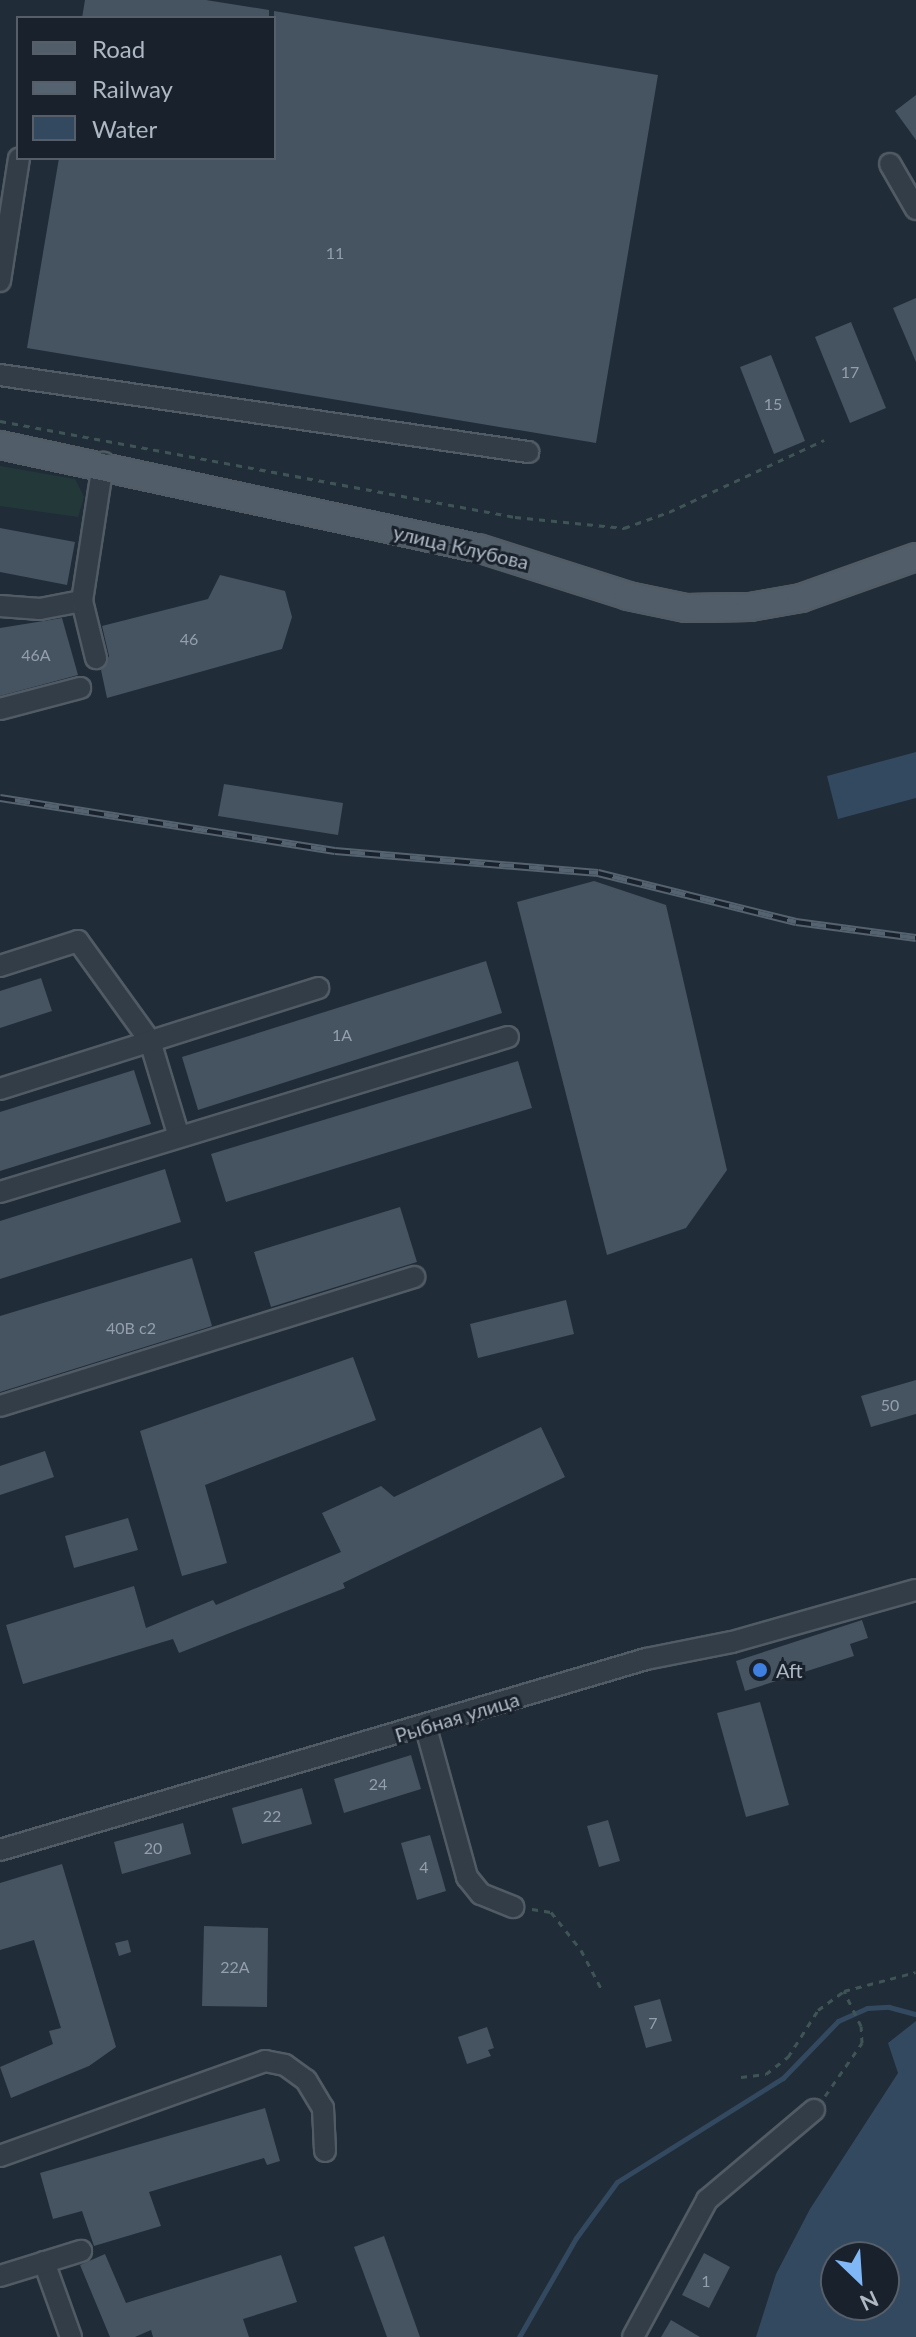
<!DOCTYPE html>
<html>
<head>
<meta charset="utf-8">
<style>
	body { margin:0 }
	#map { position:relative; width:916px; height:2337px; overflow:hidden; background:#202c37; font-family:Lato,sans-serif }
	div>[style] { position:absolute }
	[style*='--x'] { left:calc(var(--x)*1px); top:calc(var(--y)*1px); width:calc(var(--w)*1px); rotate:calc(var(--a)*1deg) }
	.green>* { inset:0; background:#233939 }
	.water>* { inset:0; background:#33495f }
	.stream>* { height:5px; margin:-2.5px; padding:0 2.5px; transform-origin:2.5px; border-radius:2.5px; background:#33495f }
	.building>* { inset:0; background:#465361 }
	.path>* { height:3px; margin-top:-1.5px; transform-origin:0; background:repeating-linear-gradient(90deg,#3f5555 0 6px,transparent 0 12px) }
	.roads { filter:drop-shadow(2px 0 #515b65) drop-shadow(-2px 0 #515b65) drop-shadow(0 2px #515b65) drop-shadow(0 -2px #515b65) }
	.minor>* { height:20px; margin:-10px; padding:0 10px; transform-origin:10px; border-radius:10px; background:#333d47 }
	.major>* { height:26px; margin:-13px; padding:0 13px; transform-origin:13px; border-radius:13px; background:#515d68 }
	.rail>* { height:8px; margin-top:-4px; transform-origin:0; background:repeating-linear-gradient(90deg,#19222c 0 15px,#55626f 0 30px); box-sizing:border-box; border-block:2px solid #55626f }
	.dots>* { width:22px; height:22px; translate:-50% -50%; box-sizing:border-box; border:4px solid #19222c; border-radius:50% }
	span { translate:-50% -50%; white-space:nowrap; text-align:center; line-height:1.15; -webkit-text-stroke:6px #19222c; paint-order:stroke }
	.number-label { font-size:16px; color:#949fab }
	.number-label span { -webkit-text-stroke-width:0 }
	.street-label { font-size:20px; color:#aeb8c4 }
	.poi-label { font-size:20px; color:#aeb8c4 }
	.left { translate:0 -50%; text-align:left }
	.legend { position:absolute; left:16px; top:16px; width:260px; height:144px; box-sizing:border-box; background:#19222c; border:2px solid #555e69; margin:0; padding:10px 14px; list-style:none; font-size:24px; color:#aeb8c4 }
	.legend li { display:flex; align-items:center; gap:16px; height:40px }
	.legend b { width:40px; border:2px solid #555e69 }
	.north { position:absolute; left:820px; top:2241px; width:80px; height:80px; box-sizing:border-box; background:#19222c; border:2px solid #555e69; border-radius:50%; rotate:155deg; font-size:22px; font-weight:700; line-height:32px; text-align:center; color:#aeb8c4 }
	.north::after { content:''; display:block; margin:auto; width:28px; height:36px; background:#80b8f7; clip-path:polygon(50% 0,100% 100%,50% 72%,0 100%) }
</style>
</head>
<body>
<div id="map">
	<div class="green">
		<i style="clip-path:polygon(0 466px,75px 479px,84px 497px,78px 517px,0 506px)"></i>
	</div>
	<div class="water">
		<i style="clip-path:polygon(916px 752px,916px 798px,838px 819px,827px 776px)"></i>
		<i style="clip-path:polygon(evenodd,916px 2021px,916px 2337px,756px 2337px,776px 2274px,810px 2209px,898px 2073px,888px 2043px,916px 2021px,836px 2257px,884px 2257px,884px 2305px,836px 2305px,836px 2257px)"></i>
	</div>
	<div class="stream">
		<i style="--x:519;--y:2337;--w:114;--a:-60.1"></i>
		<i style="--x:576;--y:2238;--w:69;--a:-53.8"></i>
		<i style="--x:617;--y:2182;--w:196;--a:-32.1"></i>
		<i style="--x:783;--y:2078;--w:79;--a:-46"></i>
		<i style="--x:838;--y:2021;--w:32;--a:-24"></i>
		<i style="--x:867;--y:2008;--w:22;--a:-3"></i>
		<i style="--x:889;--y:2007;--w:28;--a:15"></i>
	</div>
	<div class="building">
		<i style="clip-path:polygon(85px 0,206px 0,269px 10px,269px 18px,82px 18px)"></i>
		<i style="clip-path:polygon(274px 11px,658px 75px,596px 443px,27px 348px,59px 158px,274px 158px)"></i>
		<i style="clip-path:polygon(916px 95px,916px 140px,895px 111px)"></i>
		<i style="clip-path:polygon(916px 298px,916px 362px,893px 308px)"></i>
		<i style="clip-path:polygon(851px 322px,886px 408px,850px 423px,815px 337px)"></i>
		<i style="clip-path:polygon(771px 355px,805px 441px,774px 454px,740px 367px)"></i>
		<i style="clip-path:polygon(0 528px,75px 542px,67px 585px,0 572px)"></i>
		<i style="clip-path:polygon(220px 575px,285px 591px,292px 617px,282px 649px,107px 698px,101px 670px,109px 656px,102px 626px,208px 599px)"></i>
		<i style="clip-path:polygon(62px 618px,78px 675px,0 696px,0 628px)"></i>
		<i style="clip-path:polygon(224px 784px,343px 803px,338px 835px,218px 816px)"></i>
		<i style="clip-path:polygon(594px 881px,666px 905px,727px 1170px,686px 1228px,607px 1255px,517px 902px)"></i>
		<i style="clip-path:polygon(486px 961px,502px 1013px,198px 1110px,182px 1057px)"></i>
		<i style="clip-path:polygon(41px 978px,52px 1011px,0 1028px,0 991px)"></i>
		<i style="clip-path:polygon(518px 1061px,532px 1108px,226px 1202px,211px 1154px)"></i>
		<i style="clip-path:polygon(134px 1070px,151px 1124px,0 1171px,0 1112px)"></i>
		<i style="clip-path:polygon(165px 1169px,181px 1222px,0 1279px,0 1221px)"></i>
		<i style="clip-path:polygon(400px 1207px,417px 1262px,271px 1307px,254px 1252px)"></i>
		<i style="clip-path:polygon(192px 1258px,212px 1326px,0 1392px,0 1316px)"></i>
		<i style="clip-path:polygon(566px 1300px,574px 1334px,478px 1358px,470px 1324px)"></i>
		<i style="clip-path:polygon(353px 1357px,376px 1420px,205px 1485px,227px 1563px,182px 1576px,140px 1431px)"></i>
		<i style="clip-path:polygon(916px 1380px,916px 1414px,871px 1427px,861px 1396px)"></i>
		<i style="clip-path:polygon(541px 1427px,565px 1477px,343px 1583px,345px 1588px,179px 1653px,173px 1639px,23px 1684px,6px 1625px,134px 1586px,146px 1628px,213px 1600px,216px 1605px,341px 1552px,322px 1513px,381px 1486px,394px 1497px)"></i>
		<i style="clip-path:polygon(45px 1451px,54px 1477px,0 1495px,0 1466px)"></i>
		<i style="clip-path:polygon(128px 1518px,138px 1550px,74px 1568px,65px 1536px)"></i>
		<i style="clip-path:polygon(862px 1620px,868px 1638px,850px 1644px,854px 1656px,745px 1691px,736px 1661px)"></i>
		<i style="clip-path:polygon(760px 1702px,789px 1805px,746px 1817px,717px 1713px)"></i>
		<i style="clip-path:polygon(411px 1755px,421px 1789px,344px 1813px,334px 1779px)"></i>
		<i style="clip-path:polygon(302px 1788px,312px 1824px,242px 1844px,232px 1808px)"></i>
		<i style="clip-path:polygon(608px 1820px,620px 1861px,599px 1867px,587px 1826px)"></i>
		<i style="clip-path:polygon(183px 1823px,191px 1854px,122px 1874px,114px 1842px)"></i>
		<i style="clip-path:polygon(430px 1835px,446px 1891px,417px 1900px,401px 1843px)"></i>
		<i style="clip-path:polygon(62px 1864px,116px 2047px,89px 2066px,11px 2098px,0 2067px,53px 2044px,49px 2031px,61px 2028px,34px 1940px,0 1950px,0 1883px)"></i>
		<i style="clip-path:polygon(204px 1926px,268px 1928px,267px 2007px,202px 2006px)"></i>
		<i style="clip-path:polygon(128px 1940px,131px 1952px,119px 1956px,115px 1943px)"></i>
		<i style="clip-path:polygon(660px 1999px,672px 2041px,646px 2048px,634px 2006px)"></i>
		<i style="clip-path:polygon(487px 2027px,494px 2048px,488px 2050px,491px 2056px,467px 2064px,458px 2037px)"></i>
		<i style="clip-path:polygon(265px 2108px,280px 2161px,267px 2165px,264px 2158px,149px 2192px,161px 2226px,94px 2246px,82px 2211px,53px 2219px,40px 2173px)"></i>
		<i style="clip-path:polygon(384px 2236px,420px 2337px,387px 2337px,354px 2247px)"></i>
		<i style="clip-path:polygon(704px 2253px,730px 2267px,709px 2308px,682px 2295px)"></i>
		<i style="clip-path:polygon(105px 2254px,126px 2303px,281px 2255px,297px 2302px,243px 2319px,249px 2337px,153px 2337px,151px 2330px,135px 2337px,110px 2337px,80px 2265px)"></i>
		<i style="clip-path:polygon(671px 2320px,700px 2337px,661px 2337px)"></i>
	</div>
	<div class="path">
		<i style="--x:0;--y:421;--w:524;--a:10.56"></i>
		<i style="--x:515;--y:517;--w:110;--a:5.8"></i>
		<i style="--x:624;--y:528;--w:48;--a:-19.6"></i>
		<i style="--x:669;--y:512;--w:171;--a:-24.9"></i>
		<i style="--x:532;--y:1909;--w:19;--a:9"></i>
		<i style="--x:551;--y:1912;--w:48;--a:51.7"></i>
		<i style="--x:581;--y:1950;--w:45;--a:62.3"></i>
		<i style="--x:741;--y:2077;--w:25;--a:-7"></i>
		<i style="--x:766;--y:2074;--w:28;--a:-38"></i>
		<i style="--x:788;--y:2057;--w:56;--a:-57.4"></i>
		<i style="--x:818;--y:2010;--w:32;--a:-36"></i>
		<i style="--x:844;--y:1991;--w:74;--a:-14.8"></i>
		<i style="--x:825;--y:2096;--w:65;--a:-55.1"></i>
		<i style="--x:862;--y:2043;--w:17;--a:-93"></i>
		<i style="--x:861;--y:2026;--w:39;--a:-116"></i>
	</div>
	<div class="roads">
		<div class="minor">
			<i style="--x:890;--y:164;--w:52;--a:60"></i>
			<i style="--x:0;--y:281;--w:124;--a:-81.2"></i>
			<i style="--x:0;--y:375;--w:534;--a:8.3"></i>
			<i style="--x:82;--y:601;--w:59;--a:76.2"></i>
			<i style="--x:0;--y:606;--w:40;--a:4.3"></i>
			<i style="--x:40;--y:609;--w:43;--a:-10.8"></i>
			<i style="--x:82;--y:601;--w:140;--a:-81.3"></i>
			<i style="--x:0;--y:709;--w:83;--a:-14.7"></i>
			<i style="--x:0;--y:966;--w:82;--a:-17.8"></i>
			<i style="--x:78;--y:941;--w:123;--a:54.2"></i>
			<i style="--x:150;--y:1041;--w:100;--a:73.2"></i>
			<i style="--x:0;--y:1089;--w:334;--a:-17.6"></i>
			<i style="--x:0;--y:1192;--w:531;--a:-16.97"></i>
			<i style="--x:0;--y:1406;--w:434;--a:-17.3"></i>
			<i style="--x:426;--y:1728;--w:155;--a:74.6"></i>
			<i style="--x:467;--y:1877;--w:22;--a:51"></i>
			<i style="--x:481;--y:1894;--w:35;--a:22"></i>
			<i style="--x:0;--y:1850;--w:674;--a:-16.47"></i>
			<i style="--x:646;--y:1659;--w:88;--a:-11.2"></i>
			<i style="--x:732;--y:1642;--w:191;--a:-15.8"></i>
			<i style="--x:0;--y:2156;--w:282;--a:-19.7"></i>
			<i style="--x:265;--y:2061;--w:20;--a:11"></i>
			<i style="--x:285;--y:2065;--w:26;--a:36"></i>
			<i style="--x:306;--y:2080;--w:33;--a:59"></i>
			<i style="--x:323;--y:2108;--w:43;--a:87.3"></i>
			<i style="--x:44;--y:2262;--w:80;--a:70.2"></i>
			<i style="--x:0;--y:2276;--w:85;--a:-17.2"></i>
			<i style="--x:633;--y:2337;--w:156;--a:-61.6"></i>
			<i style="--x:707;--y:2200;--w:140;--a:-40.1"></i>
		</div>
		<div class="major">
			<i style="--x:0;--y:445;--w:489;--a:12.2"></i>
			<i style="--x:478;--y:548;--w:157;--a:17.7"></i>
			<i style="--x:628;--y:596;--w:59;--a:11.7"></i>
			<i style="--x:686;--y:608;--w:64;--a:-0.9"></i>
			<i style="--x:750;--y:607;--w:52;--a:-10"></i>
			<i style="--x:801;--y:598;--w:122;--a:-19.6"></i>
		</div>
	</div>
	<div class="rail">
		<i style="--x:0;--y:798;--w:339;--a:9"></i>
		<i style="--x:335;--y:851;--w:264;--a:4.8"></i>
		<i style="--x:598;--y:873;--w:204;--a:13.9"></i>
		<i style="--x:796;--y:922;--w:121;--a:7.6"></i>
	</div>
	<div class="dots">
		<i style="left:760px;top:1670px;background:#3f7fe0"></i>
	</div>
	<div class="number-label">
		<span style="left:335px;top:253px">11</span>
		<span style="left:850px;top:372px">17</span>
		<span style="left:773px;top:404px">15</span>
		<span style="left:189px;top:639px">46</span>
		<span style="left:36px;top:655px">46А</span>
		<span style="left:342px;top:1035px">1А</span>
		<span style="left:131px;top:1328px">40В с2</span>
		<span style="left:890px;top:1405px">50</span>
		<span style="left:378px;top:1784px">24</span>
		<span style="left:272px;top:1816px">22</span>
		<span style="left:153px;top:1848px">20</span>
		<span style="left:424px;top:1867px">4</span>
		<span style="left:235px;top:1967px">22А</span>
		<span style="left:653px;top:2023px">7</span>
		<span style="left:706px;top:2281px">1</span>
	</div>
	<div class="street-label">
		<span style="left:461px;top:547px;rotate:13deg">улица Клубова</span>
		<span style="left:457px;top:1717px;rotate:-17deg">Рыбная улица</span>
	</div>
	<div class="poi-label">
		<span class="left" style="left:776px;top:1670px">Aft</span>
	</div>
	<ul class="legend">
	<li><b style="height:10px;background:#515d68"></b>Road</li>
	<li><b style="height:10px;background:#55626f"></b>Railway</li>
	<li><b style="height:22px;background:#33495f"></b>Water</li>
	</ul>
	<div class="north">N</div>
</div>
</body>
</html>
